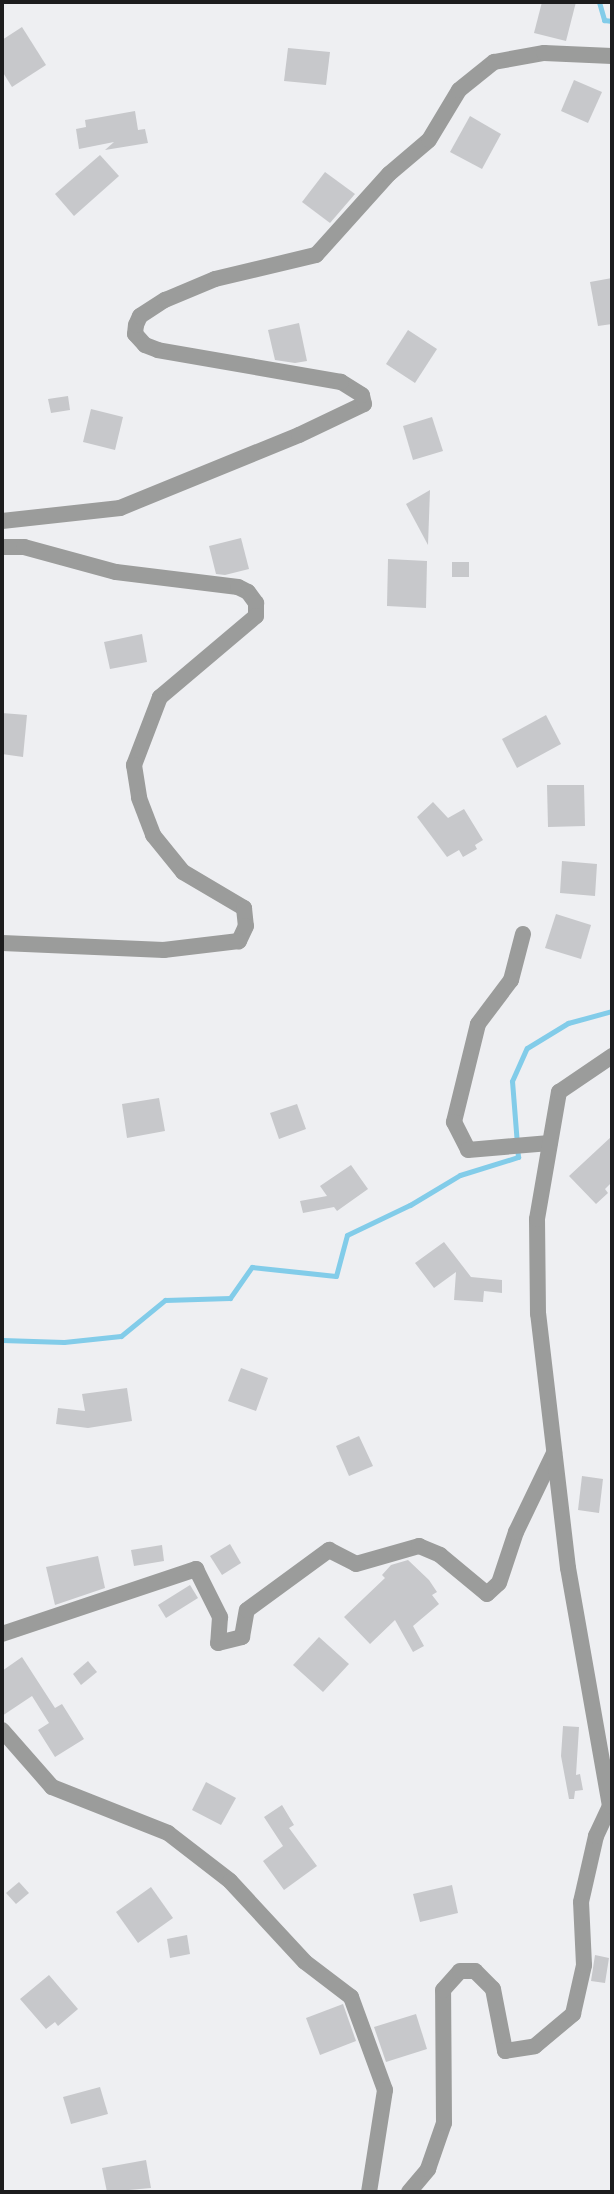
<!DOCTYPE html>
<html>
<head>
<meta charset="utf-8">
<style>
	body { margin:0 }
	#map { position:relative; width:614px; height:2194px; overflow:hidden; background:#eeeff2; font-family:Montserrat,sans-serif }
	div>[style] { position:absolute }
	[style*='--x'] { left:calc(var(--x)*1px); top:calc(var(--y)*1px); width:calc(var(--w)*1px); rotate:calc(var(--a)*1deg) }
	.stream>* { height:5px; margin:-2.5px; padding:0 2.5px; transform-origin:2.5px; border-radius:2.5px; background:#82cce9 }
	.building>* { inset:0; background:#c7c8cb }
	.street>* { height:16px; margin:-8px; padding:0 8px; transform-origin:8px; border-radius:8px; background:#9b9c9b }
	span { translate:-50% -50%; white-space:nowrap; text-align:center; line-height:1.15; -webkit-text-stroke:5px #fff; paint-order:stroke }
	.frame { position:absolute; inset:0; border:4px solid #1c1c1d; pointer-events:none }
</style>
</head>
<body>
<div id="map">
	<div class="stream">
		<i style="--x:599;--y:2;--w:19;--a:74"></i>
		<i style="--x:604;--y:20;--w:8;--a:7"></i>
		<i style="--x:2;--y:1340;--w:62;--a:1.8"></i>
		<i style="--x:64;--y:1342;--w:57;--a:-6"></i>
		<i style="--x:121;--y:1336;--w:57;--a:-39.3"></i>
		<i style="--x:165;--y:1300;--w:65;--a:-1.8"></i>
		<i style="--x:230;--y:1298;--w:38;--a:-55"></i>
		<i style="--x:252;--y:1267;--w:84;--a:6.1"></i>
		<i style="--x:336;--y:1276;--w:42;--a:-75"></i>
		<i style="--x:347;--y:1235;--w:70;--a:-25.5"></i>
		<i style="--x:410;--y:1205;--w:58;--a:-31"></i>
		<i style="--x:460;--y:1175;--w:61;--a:-17.2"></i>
		<i style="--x:518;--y:1157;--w:76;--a:-94.5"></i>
		<i style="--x:512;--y:1081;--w:36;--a:-66"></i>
		<i style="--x:527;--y:1048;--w:48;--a:-31.4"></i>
		<i style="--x:568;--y:1023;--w:46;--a:-15.3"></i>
	</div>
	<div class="building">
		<i style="clip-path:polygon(542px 2px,576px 2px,566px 41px,534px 33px)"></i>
		<i style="clip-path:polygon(22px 27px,46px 65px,12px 87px,2px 71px,2px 40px)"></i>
		<i style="clip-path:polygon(288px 48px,330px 52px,326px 85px,284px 81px)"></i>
		<i style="clip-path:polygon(574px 80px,602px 92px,588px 123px,561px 111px)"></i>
		<i style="clip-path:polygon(135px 111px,138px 130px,145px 129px,148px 143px,105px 150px,114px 142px,79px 149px,76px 129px,86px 127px,85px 120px)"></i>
		<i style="clip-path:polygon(470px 116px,501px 134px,482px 169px,450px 152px)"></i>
		<i style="clip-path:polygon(100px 155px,119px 176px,74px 216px,55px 194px)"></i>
		<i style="clip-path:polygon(325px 172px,355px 194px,330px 223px,302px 202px)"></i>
		<i style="clip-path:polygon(612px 278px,612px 324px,598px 326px,590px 282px)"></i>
		<i style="clip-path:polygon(299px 323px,307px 361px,295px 363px,275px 360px,268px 330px)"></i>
		<i style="clip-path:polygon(408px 330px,437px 349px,415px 383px,386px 364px)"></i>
		<i style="clip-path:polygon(68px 396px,70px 410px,51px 413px,48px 399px)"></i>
		<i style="clip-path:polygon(91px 409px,123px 417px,115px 450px,83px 442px)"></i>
		<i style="clip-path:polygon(432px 417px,443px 451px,413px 460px,403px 426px)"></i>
		<i style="clip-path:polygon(430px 490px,428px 545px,406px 504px)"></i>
		<i style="clip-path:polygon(241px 538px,249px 569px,225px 575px,216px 574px,209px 546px)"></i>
		<i style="clip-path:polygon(388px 559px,427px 561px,426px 608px,387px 606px)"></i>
		<i style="clip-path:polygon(452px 562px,469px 562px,469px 577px,452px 577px)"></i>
		<i style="clip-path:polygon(142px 634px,147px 662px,110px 669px,104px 642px)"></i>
		<i style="clip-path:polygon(2px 713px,27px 715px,23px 757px,2px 754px)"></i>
		<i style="clip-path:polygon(546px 715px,561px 744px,517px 768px,502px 739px)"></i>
		<i style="clip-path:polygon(547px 785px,584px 785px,585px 826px,548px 827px)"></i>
		<i style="clip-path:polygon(433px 802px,448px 818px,464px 809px,483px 840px,475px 845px,477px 849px,463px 857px,459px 850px,447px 857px,417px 817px)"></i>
		<i style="clip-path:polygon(562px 861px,597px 864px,595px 896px,560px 893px)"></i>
		<i style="clip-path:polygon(556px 914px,591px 925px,581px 959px,545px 948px)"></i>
		<i style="clip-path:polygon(159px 1098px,165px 1131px,127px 1138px,122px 1104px)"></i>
		<i style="clip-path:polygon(297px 1104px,306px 1129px,279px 1139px,270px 1113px)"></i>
		<i style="clip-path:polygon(612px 1136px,612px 1182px,605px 1189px,608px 1193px,596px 1204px,569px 1176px)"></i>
		<i style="clip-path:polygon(351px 1165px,368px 1189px,337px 1211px,334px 1207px,303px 1213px,300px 1201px,327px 1196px,320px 1186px)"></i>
		<i style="clip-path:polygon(444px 1242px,471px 1277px,502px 1280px,502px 1293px,484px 1291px,483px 1302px,454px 1300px,456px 1272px,434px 1288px,415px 1263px)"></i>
		<i style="clip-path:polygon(241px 1368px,268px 1378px,256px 1411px,228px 1401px)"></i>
		<i style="clip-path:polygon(127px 1388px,132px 1421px,88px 1428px,56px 1424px,58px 1408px,85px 1411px,82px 1394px)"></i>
		<i style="clip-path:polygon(359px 1436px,373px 1466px,349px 1476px,336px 1446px)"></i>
		<i style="clip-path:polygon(582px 1476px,603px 1479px,599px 1513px,578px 1510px)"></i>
		<i style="clip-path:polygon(230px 1544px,241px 1563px,222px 1575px,210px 1556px)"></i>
		<i style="clip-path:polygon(162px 1545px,164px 1561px,134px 1566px,131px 1550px)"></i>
		<i style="clip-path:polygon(98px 1556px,105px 1588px,55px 1605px,46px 1567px)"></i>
		<i style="clip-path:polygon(408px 1560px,429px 1580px,437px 1592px,432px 1595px,439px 1604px,413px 1626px,424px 1646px,413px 1652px,395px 1620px,370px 1644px,344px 1617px,385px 1578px,382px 1575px,391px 1565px)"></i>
		<i style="clip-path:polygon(190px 1585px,198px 1598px,166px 1618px,158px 1605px)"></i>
		<i style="clip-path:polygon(319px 1637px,349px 1664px,323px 1692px,293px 1665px)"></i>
		<i style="clip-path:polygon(22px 1657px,55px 1708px,62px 1704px,84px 1739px,55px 1757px,38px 1730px,49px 1723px,32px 1696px,2px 1716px,2px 1671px)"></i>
		<i style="clip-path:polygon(88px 1661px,97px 1672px,81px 1685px,73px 1674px)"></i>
		<i style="clip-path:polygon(563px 1726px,579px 1727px,576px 1775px,580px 1774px,583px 1790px,575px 1791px,574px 1799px,569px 1799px,561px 1756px)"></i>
		<i style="clip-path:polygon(206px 1782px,236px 1798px,221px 1825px,192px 1810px)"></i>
		<i style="clip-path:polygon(282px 1805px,294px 1825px,289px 1828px,317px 1866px,284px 1890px,263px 1861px,283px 1846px,264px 1817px)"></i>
		<i style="clip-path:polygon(19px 1882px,29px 1893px,16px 1904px,6px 1893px)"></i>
		<i style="clip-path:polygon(452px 1885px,458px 1913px,420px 1922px,413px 1894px)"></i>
		<i style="clip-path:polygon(151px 1887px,173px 1918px,138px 1943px,116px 1912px)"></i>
		<i style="clip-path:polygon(187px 1935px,190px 1954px,170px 1958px,167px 1939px)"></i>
		<i style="clip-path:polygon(595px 1955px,609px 1958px,605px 1983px,591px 1981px)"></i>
		<i style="clip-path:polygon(49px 1975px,78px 2009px,58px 2026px,55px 2022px,46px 2029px,20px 1999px)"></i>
		<i style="clip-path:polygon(343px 2004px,356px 2041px,320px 2055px,306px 2018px)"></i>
		<i style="clip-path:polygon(416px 2014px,427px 2049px,386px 2062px,374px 2027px)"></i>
		<i style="clip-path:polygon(100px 2087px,108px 2114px,71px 2124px,63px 2097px)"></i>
		<i style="clip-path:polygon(146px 2160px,151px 2188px,107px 2192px,102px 2168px)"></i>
	</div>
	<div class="street">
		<i style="--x:2;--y:521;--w:119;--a:-6.3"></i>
		<i style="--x:120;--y:508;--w:193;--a:-22.2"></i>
		<i style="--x:299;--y:435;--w:72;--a:-25.5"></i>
		<i style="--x:364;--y:404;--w:9;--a:-103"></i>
		<i style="--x:362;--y:395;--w:25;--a:-148"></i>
		<i style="--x:341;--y:382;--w:186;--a:-170.1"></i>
		<i style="--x:158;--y:350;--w:14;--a:-159"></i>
		<i style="--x:145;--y:345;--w:15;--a:-132"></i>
		<i style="--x:135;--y:334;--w:9;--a:-84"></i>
		<i style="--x:136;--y:325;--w:10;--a:-66"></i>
		<i style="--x:140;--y:316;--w:30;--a:-33"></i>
		<i style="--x:165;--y:300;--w:54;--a:-22.8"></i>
		<i style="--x:215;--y:279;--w:104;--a:-13.4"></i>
		<i style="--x:316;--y:255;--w:109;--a:-48"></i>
		<i style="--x:389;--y:174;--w:52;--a:-40.4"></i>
		<i style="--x:429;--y:140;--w:58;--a:-59"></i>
		<i style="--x:459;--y:90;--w:45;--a:-38.7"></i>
		<i style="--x:494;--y:62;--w:51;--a:-10.2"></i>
		<i style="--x:544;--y:53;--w:68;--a:2.5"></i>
		<i style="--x:2;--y:547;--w:22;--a:0"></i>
		<i style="--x:24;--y:547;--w:95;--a:15.2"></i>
		<i style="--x:116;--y:572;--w:123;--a:7"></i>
		<i style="--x:238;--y:587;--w:11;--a:27"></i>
		<i style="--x:248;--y:592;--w:14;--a:54"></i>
		<i style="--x:256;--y:603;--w:13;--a:90"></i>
		<i style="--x:256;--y:616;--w:126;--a:139.8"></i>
		<i style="--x:160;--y:697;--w:73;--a:110.9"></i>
		<i style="--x:134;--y:765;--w:33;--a:81"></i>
		<i style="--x:139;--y:798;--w:40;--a:69"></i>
		<i style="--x:153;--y:835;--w:48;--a:51"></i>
		<i style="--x:183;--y:872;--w:71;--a:30.5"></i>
		<i style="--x:244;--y:908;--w:18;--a:84"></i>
		<i style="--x:246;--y:926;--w:17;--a:115"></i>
		<i style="--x:239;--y:941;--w:76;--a:173.2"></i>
		<i style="--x:164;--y:950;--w:162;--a:-177.5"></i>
		<i style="--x:523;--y:934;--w:48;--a:104.6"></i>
		<i style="--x:511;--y:980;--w:55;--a:126.9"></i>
		<i style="--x:478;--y:1024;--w:101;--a:103.8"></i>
		<i style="--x:454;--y:1122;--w:31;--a:63"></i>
		<i style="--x:468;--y:1150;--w:82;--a:-4.9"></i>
		<i style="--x:2;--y:1634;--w:205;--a:-18.5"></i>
		<i style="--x:196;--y:1569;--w:54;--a:63.4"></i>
		<i style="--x:220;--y:1617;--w:26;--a:94"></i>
		<i style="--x:218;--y:1643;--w:25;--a:-14"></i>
		<i style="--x:242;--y:1637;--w:27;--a:-80"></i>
		<i style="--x:247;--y:1610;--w:102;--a:-36.2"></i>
		<i style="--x:329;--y:1550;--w:30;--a:27"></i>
		<i style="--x:356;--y:1564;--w:66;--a:-15.9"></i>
		<i style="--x:419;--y:1546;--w:23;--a:23"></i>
		<i style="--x:440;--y:1555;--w:61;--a:39.7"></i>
		<i style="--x:487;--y:1594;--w:16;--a:-43"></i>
		<i style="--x:499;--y:1583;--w:54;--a:-71.6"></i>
		<i style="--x:516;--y:1532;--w:88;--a:-64.3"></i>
		<i style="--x:2;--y:1730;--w:76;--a:48.7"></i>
		<i style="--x:52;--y:1787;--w:125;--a:21.6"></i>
		<i style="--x:168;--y:1833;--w:78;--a:37.7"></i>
		<i style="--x:230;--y:1881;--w:110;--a:47.2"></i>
		<i style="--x:305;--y:1962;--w:58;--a:37.3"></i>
		<i style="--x:351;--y:1997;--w:99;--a:69.9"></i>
		<i style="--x:385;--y:2090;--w:103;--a:98.9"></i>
		<i style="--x:409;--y:2192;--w:30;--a:-50"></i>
		<i style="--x:428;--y:2169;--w:49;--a:-70.8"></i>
		<i style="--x:444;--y:2123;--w:133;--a:-90.4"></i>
		<i style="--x:443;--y:1990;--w:25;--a:-48"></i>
		<i style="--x:460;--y:1971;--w:15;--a:0"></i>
		<i style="--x:475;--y:1971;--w:25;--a:45"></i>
		<i style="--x:493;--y:1989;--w:63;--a:79"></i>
		<i style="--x:505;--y:2051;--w:30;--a:-9"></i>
		<i style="--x:535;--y:2046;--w:50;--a:-40.1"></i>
		<i style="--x:573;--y:2014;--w:50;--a:-77.3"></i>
		<i style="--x:584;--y:1965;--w:63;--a:-92.7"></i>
		<i style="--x:581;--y:1902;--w:68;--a:-77.2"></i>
		<i style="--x:596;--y:1836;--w:33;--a:-65"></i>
		<i style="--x:610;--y:1806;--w:242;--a:-100"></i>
		<i style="--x:568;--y:1568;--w:256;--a:-96.7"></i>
		<i style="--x:538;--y:1314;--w:95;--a:-90.6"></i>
		<i style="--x:537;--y:1219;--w:129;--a:-80.2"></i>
		<i style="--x:559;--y:1092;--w:64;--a:-34.2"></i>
	</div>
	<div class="frame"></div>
</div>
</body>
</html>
